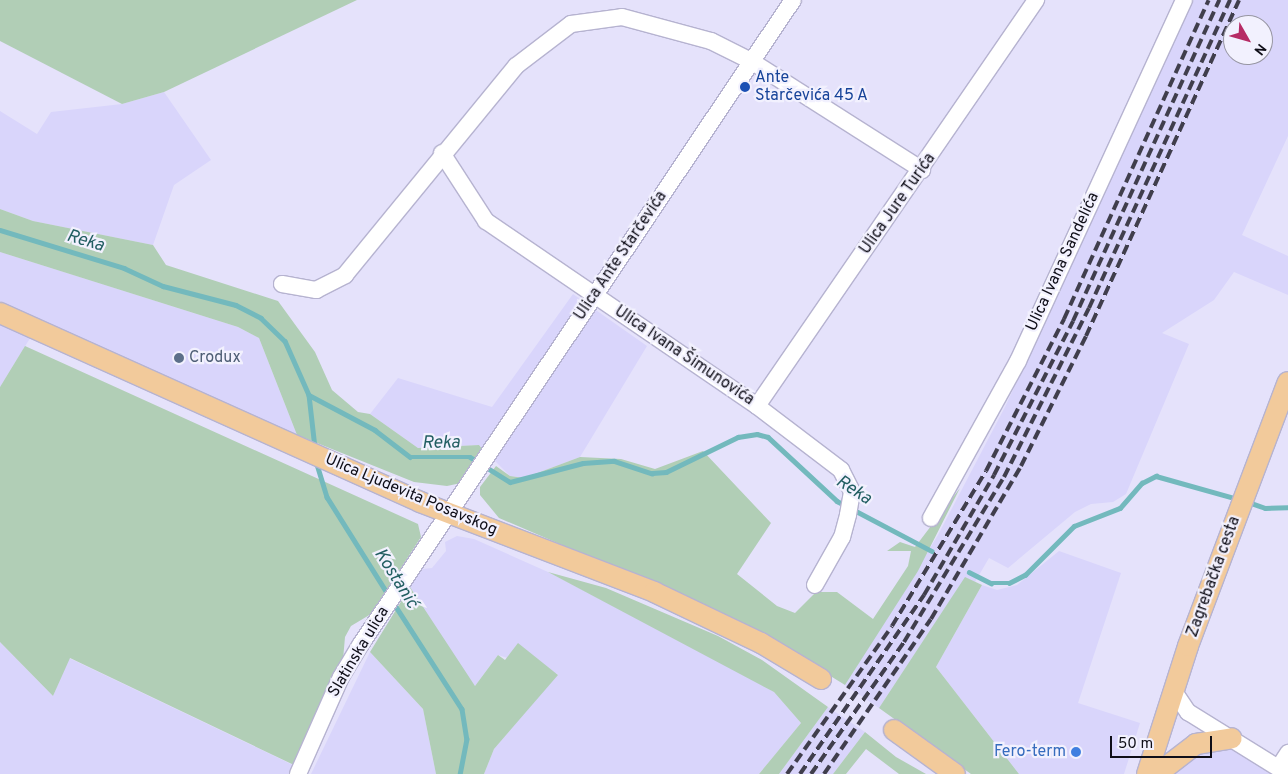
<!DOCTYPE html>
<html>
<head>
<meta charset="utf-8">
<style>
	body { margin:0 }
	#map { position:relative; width:1288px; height:774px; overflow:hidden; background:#e5e2fb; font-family:Overpass,sans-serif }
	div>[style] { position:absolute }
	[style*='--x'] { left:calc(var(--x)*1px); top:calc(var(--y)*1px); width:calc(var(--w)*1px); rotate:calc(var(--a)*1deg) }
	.built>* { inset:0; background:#d9d5fb }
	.green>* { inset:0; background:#b1ceb6 }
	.stream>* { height:4.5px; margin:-2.25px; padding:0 2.25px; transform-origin:2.25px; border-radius:2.25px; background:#73b9bd }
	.roads { filter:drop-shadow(1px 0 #b6b3d0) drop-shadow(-1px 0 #b6b3d0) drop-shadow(0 1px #b6b3d0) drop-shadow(0 -1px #b6b3d0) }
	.minor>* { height:16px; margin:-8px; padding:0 8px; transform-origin:8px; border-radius:8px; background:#fff }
	.major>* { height:20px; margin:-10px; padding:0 10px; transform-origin:10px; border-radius:10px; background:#f2ca9b }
	.rail>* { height:4px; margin-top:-2px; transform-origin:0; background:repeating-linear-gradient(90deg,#403e4c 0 10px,transparent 0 15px) }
	.dots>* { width:14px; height:14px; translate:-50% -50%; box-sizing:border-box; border:2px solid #f2f1fe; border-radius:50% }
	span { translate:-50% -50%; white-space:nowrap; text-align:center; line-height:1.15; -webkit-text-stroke:4.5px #f2f1fe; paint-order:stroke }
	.transit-label { font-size:16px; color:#164399 }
	.left { translate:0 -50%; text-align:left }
	.street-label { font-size:16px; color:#0f0e18 }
	.service-label { font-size:16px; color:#4e5e75 }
	.shop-label { font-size:16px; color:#366cbe }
	.right { translate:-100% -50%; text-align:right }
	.water-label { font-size:18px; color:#225e62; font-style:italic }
	.north { position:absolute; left:1223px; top:15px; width:50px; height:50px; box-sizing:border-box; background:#f2f1fe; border:1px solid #9796a2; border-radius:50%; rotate:128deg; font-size:14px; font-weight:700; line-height:20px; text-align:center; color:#0f0e18 }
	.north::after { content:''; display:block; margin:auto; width:18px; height:22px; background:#b62b65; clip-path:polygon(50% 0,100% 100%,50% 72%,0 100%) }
	.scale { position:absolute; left:1110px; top:736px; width:102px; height:22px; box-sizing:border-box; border:2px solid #0f0e18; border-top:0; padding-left:6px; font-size:15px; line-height:18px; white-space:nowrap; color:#0f0e18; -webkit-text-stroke:4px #f2f1fe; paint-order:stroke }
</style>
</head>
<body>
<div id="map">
	<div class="built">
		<i style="clip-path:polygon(evenodd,1194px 0,1288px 0,1288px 136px,1242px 235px,1288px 256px,1288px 295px,1234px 272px,1214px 300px,1162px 333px,1189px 344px,1126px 494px,1113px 502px,1091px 504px,1075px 512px,1008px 568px,989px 558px,975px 582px,965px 578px,879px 708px,845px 685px,938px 535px,1005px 407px,1194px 0,1233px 25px,1263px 25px,1263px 55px,1233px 55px,1233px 25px)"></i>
		<i style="clip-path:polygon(164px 92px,211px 160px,174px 185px,153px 245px,33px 221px,0 209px,0 111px,37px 134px,51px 112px,122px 104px)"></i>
		<i style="clip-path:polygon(0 252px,238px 327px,259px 338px,297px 435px,0 301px)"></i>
		<i style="clip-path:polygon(573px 294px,647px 346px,580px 457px,524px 478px,510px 476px,479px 445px,418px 448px,370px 414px,398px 378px,492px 407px)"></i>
		<i style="clip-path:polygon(0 320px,32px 335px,0 387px)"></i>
		<i style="clip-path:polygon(457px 536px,474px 539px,548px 572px,731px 667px,774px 692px,801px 723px,759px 774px,484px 774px,494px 749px,558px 674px,498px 655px,475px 686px,465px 677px,410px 587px,422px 569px,432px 568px,446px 551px,445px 542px)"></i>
		<i style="clip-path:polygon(1059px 551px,1121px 573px,1078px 703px,1140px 723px,1124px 774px,1019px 774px,936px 667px,982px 585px,997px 590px,1017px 585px)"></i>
		<i style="clip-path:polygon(0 642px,53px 696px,69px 658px,293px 765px,291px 774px,0 774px)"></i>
		<i style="clip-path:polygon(370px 652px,423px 709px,436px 774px,311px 774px)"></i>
		<i style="clip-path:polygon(828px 707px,865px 732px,833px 774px,779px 774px)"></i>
		<i style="clip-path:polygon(1224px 744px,1261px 763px,1278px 774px,1172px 774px,1184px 757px)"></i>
	</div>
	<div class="green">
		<i style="clip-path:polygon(0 0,357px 0,164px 92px,122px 104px,0 41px)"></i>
		<i style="clip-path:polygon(0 209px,33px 221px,153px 245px,166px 265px,278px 301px,315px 352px,332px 390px,358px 412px,370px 414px,418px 448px,479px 445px,483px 450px,461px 483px,447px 486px,414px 482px,297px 435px,259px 338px,238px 327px,0 252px)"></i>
		<i style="clip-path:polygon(25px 346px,418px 524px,421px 537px,371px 614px,351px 626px,345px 637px,343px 660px,294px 765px,70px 658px,53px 696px,0 642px,0 387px)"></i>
		<i style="clip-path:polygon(703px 451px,771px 523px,737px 574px,777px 606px,795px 613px,816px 592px,837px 592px,873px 619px,908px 566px,911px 551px,887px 551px,900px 542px,915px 547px,960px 488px,918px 571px,845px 685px,748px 625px,499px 518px,480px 495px,480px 487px,496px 466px,510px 476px,524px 478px,580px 457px,621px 459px,655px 469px)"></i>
		<i style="clip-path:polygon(548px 572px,606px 588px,718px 636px,762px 660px,828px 707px,779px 774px,759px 774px,801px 723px,774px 692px)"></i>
		<i style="clip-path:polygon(965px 577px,982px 585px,936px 667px,1019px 774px,971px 774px,879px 708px)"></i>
		<i style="clip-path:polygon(410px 587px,475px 686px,498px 655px,505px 660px,518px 643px,558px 675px,494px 749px,484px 774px,436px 774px,423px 709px,370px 652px)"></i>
		<i style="clip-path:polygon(865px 732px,896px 757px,926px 774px,899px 774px,866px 749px,846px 774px,833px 774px)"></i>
	</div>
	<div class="stream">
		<i style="--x:0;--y:230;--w:130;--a:17"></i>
		<i style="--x:124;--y:268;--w:43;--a:24.8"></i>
		<i style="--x:163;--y:286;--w:75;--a:14.6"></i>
		<i style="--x:236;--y:305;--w:28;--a:27"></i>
		<i style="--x:261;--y:318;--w:33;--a:44"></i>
		<i style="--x:285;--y:341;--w:59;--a:66"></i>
		<i style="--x:309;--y:395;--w:75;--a:27.9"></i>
		<i style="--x:375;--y:430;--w:44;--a:37.6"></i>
		<i style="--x:410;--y:457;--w:60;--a:0"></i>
		<i style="--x:470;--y:457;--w:47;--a:32"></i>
		<i style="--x:510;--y:482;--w:75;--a:-14.6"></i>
		<i style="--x:583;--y:463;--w:31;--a:-4"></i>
		<i style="--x:614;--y:461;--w:40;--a:18"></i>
		<i style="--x:652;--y:473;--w:14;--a:-4"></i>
		<i style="--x:666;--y:472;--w:80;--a:-25.9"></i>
		<i style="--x:738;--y:437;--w:19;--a:-9"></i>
		<i style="--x:757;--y:434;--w:11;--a:15"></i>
		<i style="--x:768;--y:437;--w:94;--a:42.8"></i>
		<i style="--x:837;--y:501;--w:107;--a:27.8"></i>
		<i style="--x:309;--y:395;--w:53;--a:83.5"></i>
		<i style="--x:316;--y:461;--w:38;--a:73"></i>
		<i style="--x:327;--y:497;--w:117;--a:57.9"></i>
		<i style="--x:1248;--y:502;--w:18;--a:19"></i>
		<i style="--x:1265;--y:508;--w:23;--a:-2"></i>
		<i style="--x:969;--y:572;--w:25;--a:27"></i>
		<i style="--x:991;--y:583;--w:18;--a:0"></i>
		<i style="--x:1009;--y:583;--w:18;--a:-27"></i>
		<i style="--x:1025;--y:575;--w:69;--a:-45"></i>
		<i style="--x:1074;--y:526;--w:49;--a:-21.4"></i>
		<i style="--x:1120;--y:508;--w:33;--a:-49"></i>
		<i style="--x:1142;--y:483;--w:16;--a:-27"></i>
		<i style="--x:1156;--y:476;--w:85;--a:15.7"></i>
		<i style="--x:393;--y:602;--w:127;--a:57.2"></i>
		<i style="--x:462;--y:709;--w:30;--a:81"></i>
		<i style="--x:467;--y:739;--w:36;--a:101"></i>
	</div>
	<div class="roads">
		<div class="minor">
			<i style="--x:442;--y:153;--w:81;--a:57.1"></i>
			<i style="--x:486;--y:221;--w:328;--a:34.3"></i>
			<i style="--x:757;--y:406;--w:106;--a:37.3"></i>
			<i style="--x:841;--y:470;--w:25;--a:63"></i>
			<i style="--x:852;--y:492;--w:23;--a:100"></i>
			<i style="--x:848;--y:515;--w:23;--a:105"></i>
			<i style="--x:842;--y:537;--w:55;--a:119.4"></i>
			<i style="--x:282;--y:284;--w:35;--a:10"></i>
			<i style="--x:316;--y:290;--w:33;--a:-27"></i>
			<i style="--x:345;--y:275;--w:270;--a:-50.7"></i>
			<i style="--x:516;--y:66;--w:69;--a:-37.4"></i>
			<i style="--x:571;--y:24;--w:51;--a:-7.8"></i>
			<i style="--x:622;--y:17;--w:92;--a:15.1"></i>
			<i style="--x:711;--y:41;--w:45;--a:26.6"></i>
			<i style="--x:751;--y:61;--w:203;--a:32.5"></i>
			<i style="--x:757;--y:406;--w:493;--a:-55.5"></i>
			<i style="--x:931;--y:518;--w:179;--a:-61"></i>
			<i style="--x:1018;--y:361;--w:397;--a:-65.3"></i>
			<i style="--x:1173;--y:690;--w:27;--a:56"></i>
			<i style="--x:1188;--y:712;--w:118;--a:31.8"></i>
			<i style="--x:1279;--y:767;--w:17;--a:-57"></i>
			<i style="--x:298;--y:774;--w:106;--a:-66.1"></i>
			<i style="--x:341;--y:677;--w:39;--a:-59"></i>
			<i style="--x:361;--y:644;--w:775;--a:-56.15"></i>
		</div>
		<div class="major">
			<i style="--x:0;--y:313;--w:461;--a:24.2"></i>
			<i style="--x:420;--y:502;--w:251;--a:21"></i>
			<i style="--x:654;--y:592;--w:119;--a:25.5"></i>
			<i style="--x:761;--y:643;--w:70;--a:31"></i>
			<i style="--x:894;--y:730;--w:75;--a:35.8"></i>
			<i style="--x:1147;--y:774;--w:134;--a:-72.2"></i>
			<i style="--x:1188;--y:646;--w:282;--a:-69.3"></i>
			<i style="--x:1157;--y:774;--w:49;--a:-37.6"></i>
			<i style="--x:1196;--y:744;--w:36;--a:-9"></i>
		</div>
	</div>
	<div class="rail">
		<i style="--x:787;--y:774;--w:181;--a:-54.6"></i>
		<i style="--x:892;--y:626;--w:181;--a:-58.8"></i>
		<i style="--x:986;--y:471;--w:171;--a:-62.8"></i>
		<i style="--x:1064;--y:319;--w:350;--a:-65.6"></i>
		<i style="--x:800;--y:774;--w:218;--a:-55.3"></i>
		<i style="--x:924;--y:595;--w:139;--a:-59.7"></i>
		<i style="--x:994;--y:475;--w:173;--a:-62.8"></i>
		<i style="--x:1073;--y:321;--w:353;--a:-65.5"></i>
		<i style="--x:811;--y:774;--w:161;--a:-54.8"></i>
		<i style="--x:904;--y:642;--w:193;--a:-58.8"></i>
		<i style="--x:1004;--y:477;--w:189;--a:-63.3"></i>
		<i style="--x:1089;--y:308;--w:339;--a:-65.4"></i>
		<i style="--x:824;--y:774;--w:188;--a:-55.4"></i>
		<i style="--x:931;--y:619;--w:178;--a:-59.5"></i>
		<i style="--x:1021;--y:466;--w:145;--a:-63.4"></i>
		<i style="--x:1086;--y:336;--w:369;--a:-65.5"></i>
	</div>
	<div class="dots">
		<i style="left:745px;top:87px;background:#1a4fb4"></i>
		<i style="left:179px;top:358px;background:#5c6f8a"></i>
		<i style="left:1076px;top:752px;background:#3f7fe0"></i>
	</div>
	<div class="transit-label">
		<span class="left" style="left:755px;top:87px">Ante<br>Starčevića 45 A</span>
	</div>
	<div class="street-label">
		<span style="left:898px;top:204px;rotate:-55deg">Ulica Jure Turića</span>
		<span style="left:621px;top:256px;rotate:-56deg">Ulica Ante Starčevića</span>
		<span style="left:1063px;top:262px;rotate:-65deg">Ulica Ivana Sandelića</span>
		<span style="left:684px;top:356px;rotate:34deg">Ulica Ivana Šimunovića</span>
		<span style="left:411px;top:495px;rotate:23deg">Ulica Ljudevita Posavskog</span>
		<span style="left:1214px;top:577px;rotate:-70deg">Zagrebačka cesta</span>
		<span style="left:359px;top:652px;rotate:-59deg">Slatinska ulica</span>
	</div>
	<div class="service-label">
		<span class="left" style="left:189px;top:358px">Crodux</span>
	</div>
	<div class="shop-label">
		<span class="right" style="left:1066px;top:752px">Fero-term</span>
	</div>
	<div class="water-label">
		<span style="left:85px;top:242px;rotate:17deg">Reka</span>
		<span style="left:441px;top:444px;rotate:-1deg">Reka</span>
		<span style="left:853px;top:491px;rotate:33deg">Reka</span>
		<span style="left:395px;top:579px;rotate:58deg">Kostanić</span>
	</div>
	<div class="north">N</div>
	<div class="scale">50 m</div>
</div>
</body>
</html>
